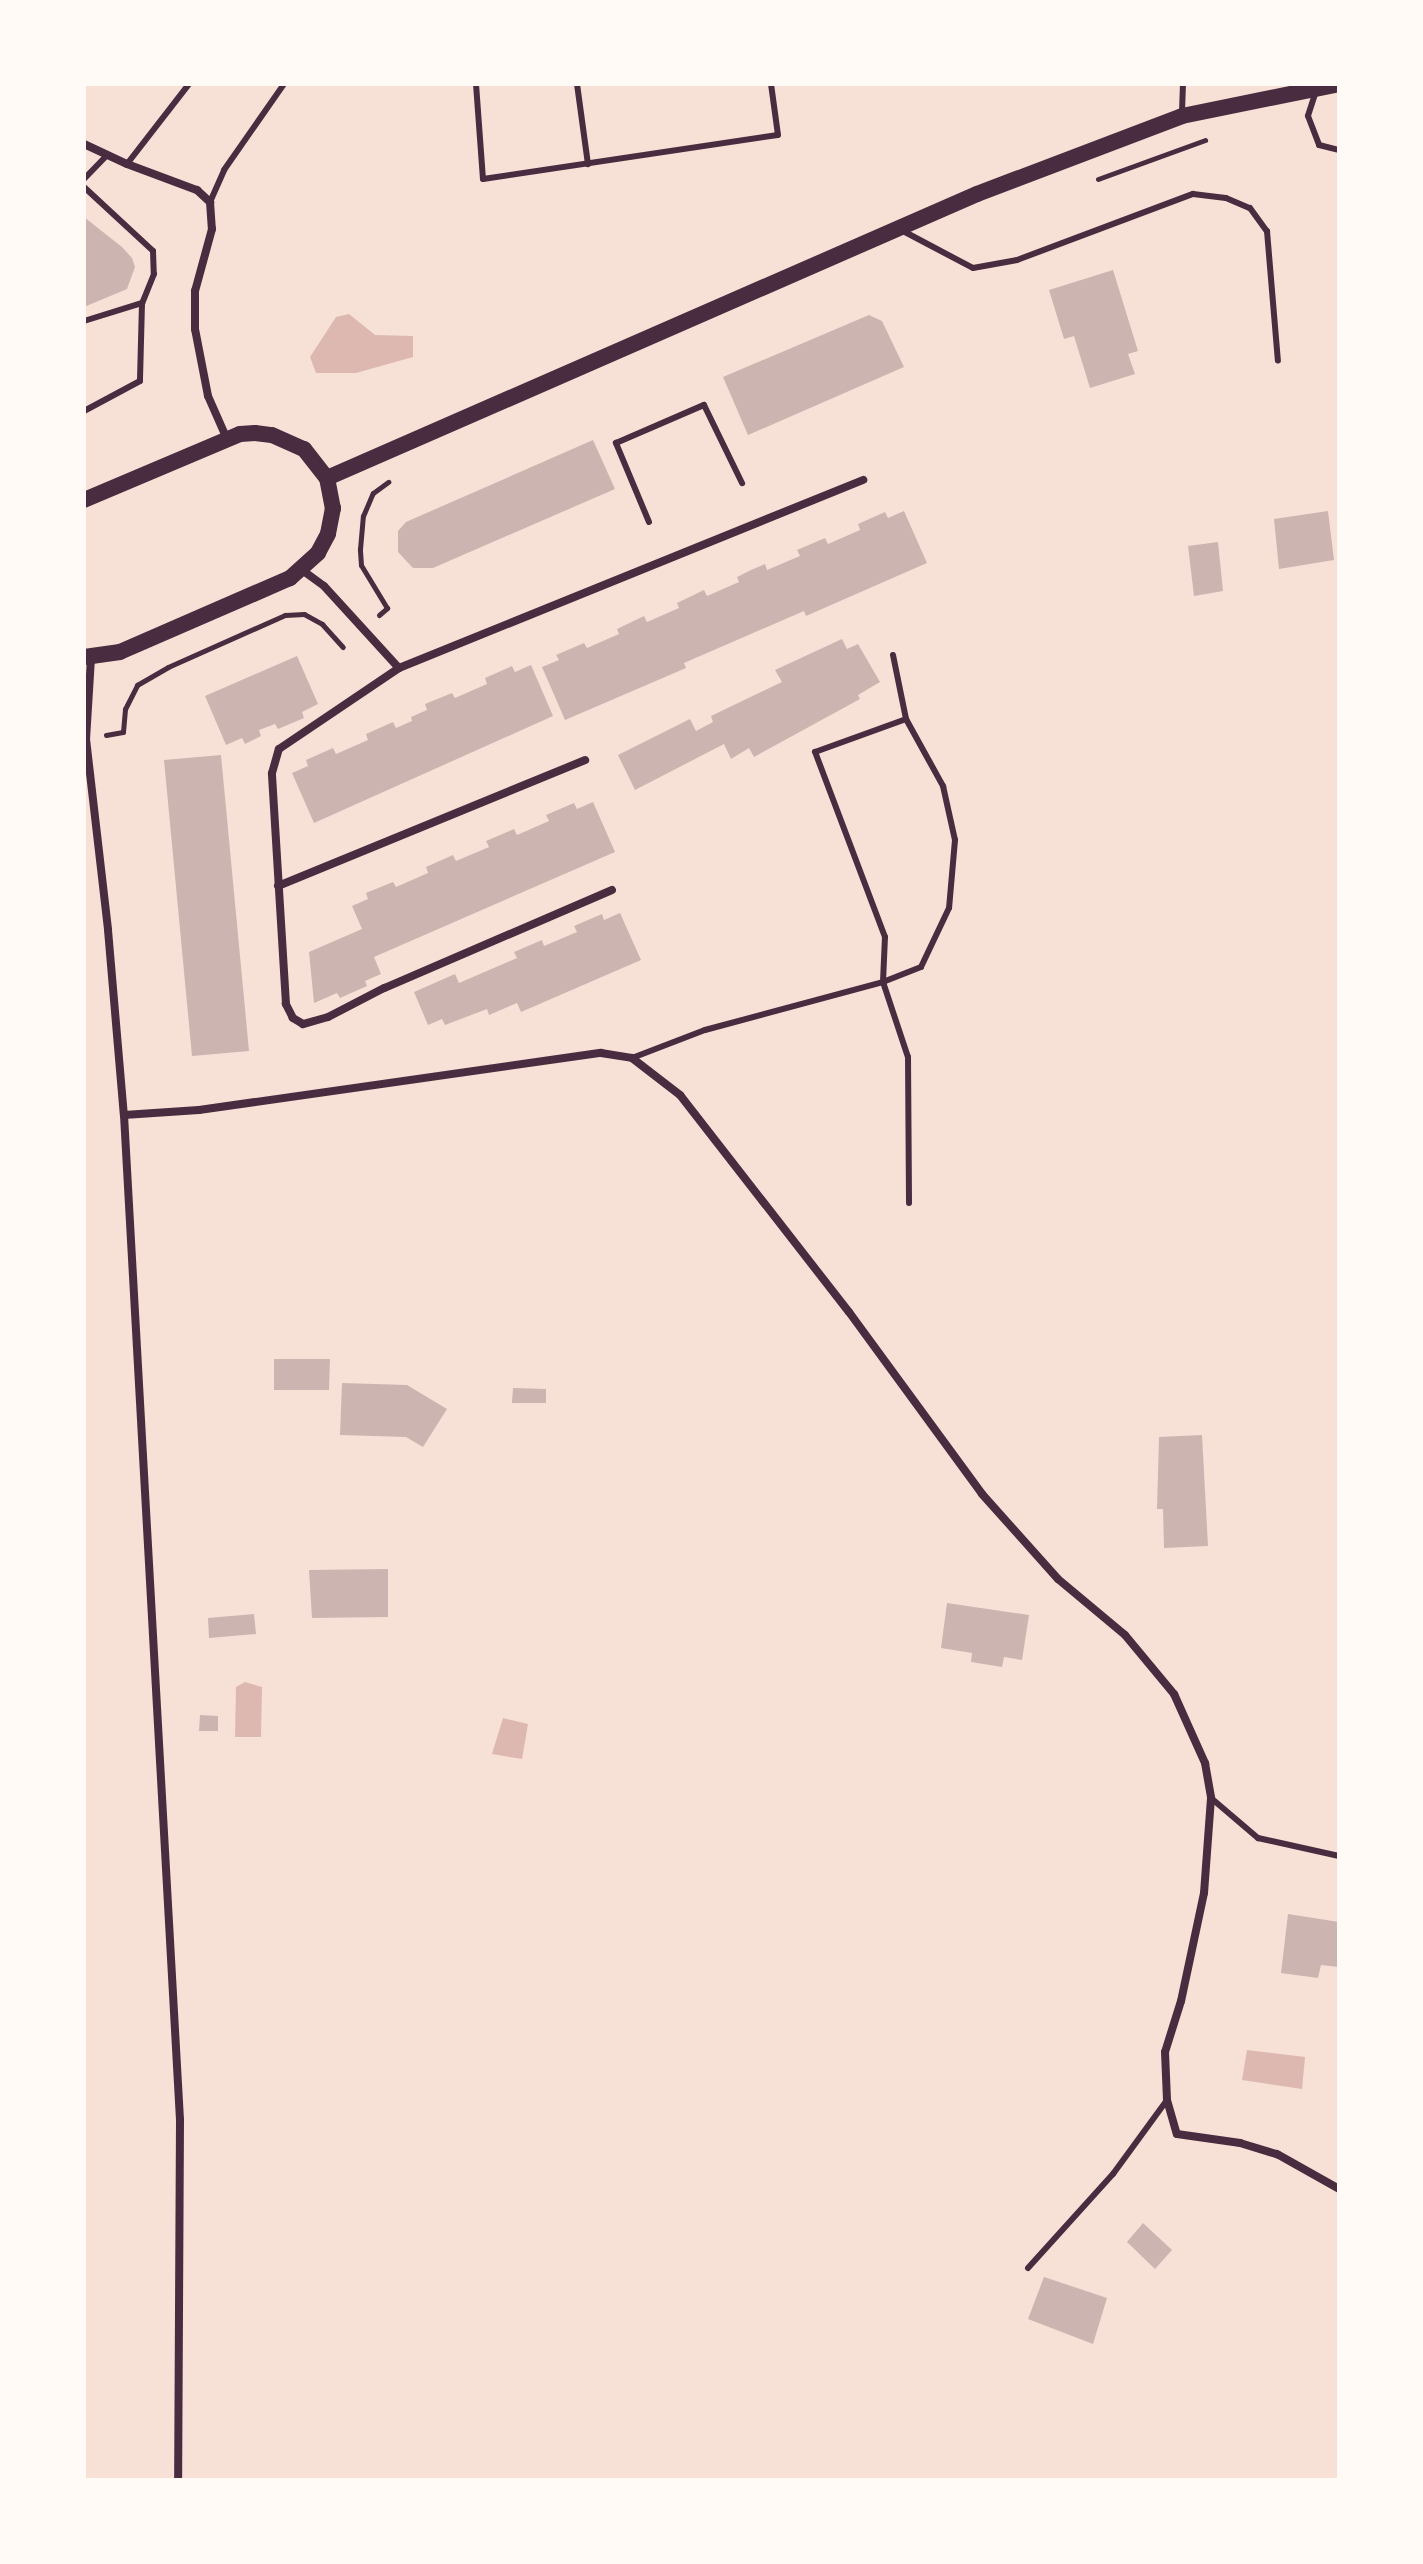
<!DOCTYPE html>
<html>
<head>
<meta charset="utf-8">
<style>
	body { margin:0 }
	#map { position:relative; width:1423px; height:2564px; overflow:hidden; background:#f7e1d7; font-family:"Noto Sans",sans-serif }
	div>[style] { position:absolute }
	[style*='--x'] { left:calc(var(--x)*1px); top:calc(var(--y)*1px); width:calc(var(--w)*1px); rotate:calc(var(--a)*1deg) }
	.water>* { inset:0; background:#dcb8b0 }
	.building>* { inset:0; background:#ccb4b1 }
	.path>* { height:5px; margin:-2.5px; padding:0 2.5px; transform-origin:2.5px; border-radius:2.5px; background:#4a2c40 }
	.service>* { height:6px; margin:-3px; padding:0 3px; transform-origin:3px; border-radius:3px; background:#4a2c40 }
	.minor>* { height:8px; margin:-4px; padding:0 4px; transform-origin:4px; border-radius:4px; background:#4a2c40 }
	.secondary>* { height:16px; margin:-8px; padding:0 8px; transform-origin:8px; border-radius:8px; background:#4a2c40 }
	span { translate:-50% -50%; white-space:nowrap; text-align:center; line-height:1.15; -webkit-text-stroke:7px #fffaf5; paint-order:stroke }
	.frame { position:absolute; inset:0; border:86px solid #fffaf5; pointer-events:none }
</style>
</head>
<body>
<div id="map">
	<div class="water">
		<i style="clip-path:polygon(349px 314px,375px 335px,413px 336px,413px 357px,356px 373px,316px 373px,310px 357px,336px 317px)"></i>
		<i style="clip-path:polygon(245px 1682px,262px 1687px,261px 1737px,235px 1737px,236px 1687px)"></i>
		<i style="clip-path:polygon(503px 1718px,528px 1724px,522px 1759px,492px 1754px)"></i>
		<i style="clip-path:polygon(1247px 2050px,1305px 2057px,1302px 2089px,1242px 2080px)"></i>
	</div>
	<div class="building">
		<i style="clip-path:polygon(84px 217px,122px 247px,132px 258px,135px 267px,127px 289px,84px 307px)"></i>
		<i style="clip-path:polygon(1113px 270px,1138px 351px,1128px 354px,1135px 374px,1090px 388px,1074px 336px,1064px 339px,1049px 290px)"></i>
		<i style="clip-path:polygon(869px 315px,882px 321px,904px 367px,748px 435px,723px 377px)"></i>
		<i style="clip-path:polygon(593px 440px,615px 489px,433px 568px,413px 568px,398px 552px,398px 531px,406px 522px)"></i>
		<i style="clip-path:polygon(904px 511px,927px 563px,806px 616px,804px 611px,684px 663px,686px 668px,565px 720px,542px 667px,559px 660px,556px 655px,584px 643px,587px 648px,619px 634px,617px 629px,644px 616px,647px 622px,679px 608px,677px 603px,704px 590px,707px 596px,739px 582px,737px 577px,751px 570px,765px 564px,767px 570px,800px 556px,797px 550px,825px 538px,828px 544px,860px 530px,858px 524px,885px 512px,888px 518px)"></i>
		<i style="clip-path:polygon(1328px 511px,1334px 560px,1279px 569px,1274px 519px)"></i>
		<i style="clip-path:polygon(1218px 542px,1223px 591px,1194px 596px,1188px 546px)"></i>
		<i style="clip-path:polygon(842px 639px,847px 649px,858px 644px,880px 682px,858px 695px,860px 699px,754px 757px,749px 748px,731px 759px,724px 744px,635px 790px,618px 755px,690px 719px,696px 731px,713px 722px,711px 716px,782px 682px,775px 670px)"></i>
		<i style="clip-path:polygon(297px 656px,318px 704px,302px 712px,304px 718px,278px 729px,275px 724px,259px 730px,261px 736px,245px 744px,242px 738px,226px 745px,205px 696px)"></i>
		<i style="clip-path:polygon(531px 665px,553px 716px,314px 823px,292px 773px,308px 766px,306px 760px,333px 748px,336px 754px,368px 740px,366px 734px,393px 722px,396px 728px,412px 721px,411px 717px,427px 710px,425px 704px,452px 693px,455px 698px,487px 684px,485px 678px,512px 666px,515px 672px)"></i>
		<i style="clip-path:polygon(221px 755px,249px 1051px,192px 1056px,164px 760px)"></i>
		<i style="clip-path:polygon(593px 802px,615px 852px,374px 957px,381px 974px,365px 981px,367px 986px,340px 998px,337px 993px,314px 1003px,309px 952px,362px 929px,352px 906px,368px 899px,366px 893px,393px 882px,396px 887px,428px 873px,426px 867px,453px 855px,456px 861px,489px 847px,486px 841px,514px 829px,517px 835px,549px 821px,546px 815px,574px 803px,577px 809px)"></i>
		<i style="clip-path:polygon(620px 913px,641px 960px,521px 1012px,517px 1003px,489px 1015px,487px 1009px,445px 1025px,442px 1019px,428px 1025px,414px 992px,455px 974px,459px 983px,517px 958px,514px 952px,542px 940px,544px 946px,577px 932px,574px 926px,602px 914px,604px 920px)"></i>
		<i style="clip-path:polygon(274px 1359px,330px 1359px,329px 1390px,274px 1390px)"></i>
		<i style="clip-path:polygon(342px 1383px,407px 1385px,447px 1409px,423px 1447px,406px 1437px,340px 1435px)"></i>
		<i style="clip-path:polygon(513px 1388px,546px 1389px,546px 1403px,512px 1403px)"></i>
		<i style="clip-path:polygon(1202px 1435px,1208px 1546px,1164px 1548px,1163px 1509px,1157px 1509px,1159px 1437px)"></i>
		<i style="clip-path:polygon(388px 1569px,388px 1617px,312px 1618px,309px 1570px)"></i>
		<i style="clip-path:polygon(947px 1603px,1029px 1615px,1022px 1660px,1004px 1657px,1002px 1667px,971px 1662px,972px 1653px,941px 1648px)"></i>
		<i style="clip-path:polygon(254px 1614px,256px 1634px,209px 1638px,208px 1618px)"></i>
		<i style="clip-path:polygon(200px 1715px,218px 1716px,218px 1731px,199px 1731px)"></i>
		<i style="clip-path:polygon(1288px 1914px,1339px 1922px,1339px 1967px,1321px 1965px,1318px 1978px,1281px 1973px)"></i>
		<i style="clip-path:polygon(1143px 2223px,1172px 2250px,1155px 2269px,1127px 2242px)"></i>
		<i style="clip-path:polygon(1044px 2277px,1107px 2298px,1093px 2344px,1028px 2319px)"></i>
	</div>
	<div class="path">
		<i style="--x:1098;--y:179;--w:114;--a:-20"></i>
		<i style="--x:379;--y:615;--w:11;--a:-41"></i>
		<i style="--x:387;--y:608;--w:50;--a:-121.2"></i>
		<i style="--x:361;--y:565;--w:16;--a:-94"></i>
		<i style="--x:360;--y:549;--w:33;--a:-85"></i>
		<i style="--x:363;--y:516;--w:25;--a:-67"></i>
		<i style="--x:373;--y:493;--w:19;--a:-36"></i>
		<i style="--x:106;--y:735;--w:17;--a:-10"></i>
		<i style="--x:123;--y:732;--w:23;--a:-85"></i>
		<i style="--x:125;--y:709;--w:27;--a:-63"></i>
		<i style="--x:137;--y:685;--w:36;--a:-30"></i>
		<i style="--x:168;--y:667;--w:128;--a:-24"></i>
		<i style="--x:285;--y:615;--w:19;--a:-3"></i>
		<i style="--x:304;--y:614;--w:21;--a:29"></i>
		<i style="--x:322;--y:624;--w:31;--a:48"></i>
	</div>
	<div class="service">
		<i style="--x:476;--y:84;--w:95;--a:85.8"></i>
		<i style="--x:483;--y:179;--w:298;--a:-8.5"></i>
		<i style="--x:778;--y:135;--w:51;--a:-97.8"></i>
		<i style="--x:577;--y:84;--w:81;--a:82.2"></i>
		<i style="--x:1316;--y:91;--w:26;--a:108"></i>
		<i style="--x:1308;--y:116;--w:31;--a:69"></i>
		<i style="--x:1319;--y:145;--w:21;--a:14"></i>
		<i style="--x:1182;--y:112;--w:28;--a:-88"></i>
		<i style="--x:127;--y:164;--w:101;--a:-52.2"></i>
		<i style="--x:84;--y:179;--w:33;--a:-46"></i>
		<i style="--x:84;--y:187;--w:94;--a:42.8"></i>
		<i style="--x:153;--y:251;--w:23;--a:88"></i>
		<i style="--x:154;--y:274;--w:31;--a:112"></i>
		<i style="--x:142;--y:303;--w:78;--a:91.5"></i>
		<i style="--x:140;--y:381;--w:64;--a:151.8"></i>
		<i style="--x:210;--y:202;--w:35;--a:-66"></i>
		<i style="--x:224;--y:170;--w:105;--a:-55.1"></i>
		<i style="--x:903;--y:231;--w:79;--a:27.9"></i>
		<i style="--x:973;--y:268;--w:45;--a:-10.3"></i>
		<i style="--x:1017;--y:260;--w:188;--a:-20.6"></i>
		<i style="--x:1193;--y:194;--w:33;--a:7"></i>
		<i style="--x:1226;--y:198;--w:26;--a:23"></i>
		<i style="--x:1250;--y:208;--w:29;--a:54"></i>
		<i style="--x:1267;--y:231;--w:130;--a:85.2"></i>
		<i style="--x:84;--y:321;--w:61;--a:-17.2"></i>
		<i style="--x:649;--y:522;--w:86;--a:-112.7"></i>
		<i style="--x:616;--y:443;--w:96;--a:-23.4"></i>
		<i style="--x:704;--y:405;--w:87;--a:64"></i>
		<i style="--x:893;--y:655;--w:65;--a:78.5"></i>
		<i style="--x:632;--y:1058;--w:78;--a:-21"></i>
		<i style="--x:705;--y:1030;--w:184;--a:-15.1"></i>
		<i style="--x:883;--y:982;--w:45;--a:-87.5"></i>
		<i style="--x:885;--y:937;--w:198;--a:-110.7"></i>
		<i style="--x:815;--y:752;--w:97;--a:-19.9"></i>
		<i style="--x:906;--y:719;--w:77;--a:61.1"></i>
		<i style="--x:943;--y:786;--w:55;--a:77.5"></i>
		<i style="--x:955;--y:840;--w:68;--a:95"></i>
		<i style="--x:949;--y:908;--w:65;--a:115.4"></i>
		<i style="--x:921;--y:967;--w:41;--a:158.5"></i>
		<i style="--x:883;--y:982;--w:79;--a:71.6"></i>
		<i style="--x:908;--y:1057;--w:146;--a:89.6"></i>
		<i style="--x:1211;--y:1798;--w:62;--a:40.4"></i>
		<i style="--x:1258;--y:1838;--w:83;--a:12.5"></i>
		<i style="--x:1028;--y:2268;--w:127;--a:-47.9"></i>
		<i style="--x:1113;--y:2174;--w:92;--a:-53.9"></i>
	</div>
	<div class="minor">
		<i style="--x:84;--y:144;--w:47;--a:24.9"></i>
		<i style="--x:127;--y:164;--w:75;--a:20.4"></i>
		<i style="--x:197;--y:190;--w:18;--a:43"></i>
		<i style="--x:210;--y:202;--w:27;--a:86"></i>
		<i style="--x:212;--y:229;--w:64;--a:105.3"></i>
		<i style="--x:195;--y:291;--w:38;--a:90"></i>
		<i style="--x:195;--y:329;--w:68;--a:79"></i>
		<i style="--x:208;--y:396;--w:47;--a:66.2"></i>
		<i style="--x:302;--y:570;--w:27;--a:36"></i>
		<i style="--x:324;--y:586;--w:111;--a:47.6"></i>
		<i style="--x:91;--y:658;--w:81;--a:93.5"></i>
		<i style="--x:86;--y:739;--w:192;--a:83.4"></i>
		<i style="--x:108;--y:930;--w:186;--a:85.1"></i>
		<i style="--x:124;--y:1115;--w:1007;--a:86.81"></i>
		<i style="--x:180;--y:2120;--w:360;--a:90.3"></i>
		<i style="--x:278;--y:886;--w:332;--a:-22.3"></i>
		<i style="--x:612;--y:890;--w:248;--a:156.7"></i>
		<i style="--x:384;--y:988;--w:63;--a:152.6"></i>
		<i style="--x:328;--y:1017;--w:26;--a:164"></i>
		<i style="--x:303;--y:1024;--w:12;--a:-149"></i>
		<i style="--x:293;--y:1018;--w:16;--a:-117"></i>
		<i style="--x:286;--y:1004;--w:231;--a:-93.5"></i>
		<i style="--x:272;--y:773;--w:25;--a:-74"></i>
		<i style="--x:279;--y:749;--w:145;--a:-34"></i>
		<i style="--x:399;--y:668;--w:501;--a:-22.06"></i>
		<i style="--x:124;--y:1115;--w:75;--a:-3.8"></i>
		<i style="--x:199;--y:1110;--w:406;--a:-8.1"></i>
		<i style="--x:601;--y:1053;--w:31;--a:9"></i>
		<i style="--x:632;--y:1058;--w:61;--a:37.6"></i>
		<i style="--x:680;--y:1095;--w:275;--a:52.1"></i>
		<i style="--x:849;--y:1312;--w:225;--a:53.8"></i>
		<i style="--x:982;--y:1494;--w:114;--a:48.2"></i>
		<i style="--x:1058;--y:1579;--w:87;--a:39.9"></i>
		<i style="--x:1125;--y:1635;--w:77;--a:50.3"></i>
		<i style="--x:1174;--y:1694;--w:76;--a:65.8"></i>
		<i style="--x:1205;--y:1763;--w:36;--a:80"></i>
		<i style="--x:1211;--y:1798;--w:95;--a:94.2"></i>
		<i style="--x:1204;--y:1893;--w:110;--a:102"></i>
		<i style="--x:1181;--y:2001;--w:53;--a:107.4"></i>
		<i style="--x:1165;--y:2052;--w:48;--a:87.6"></i>
		<i style="--x:1167;--y:2100;--w:35;--a:74"></i>
		<i style="--x:1177;--y:2134;--w:64;--a:8.1"></i>
		<i style="--x:1240;--y:2143;--w:39;--a:17"></i>
		<i style="--x:1277;--y:2154;--w:71;--a:29.4"></i>
	</div>
	<div class="secondary">
		<i style="--x:327;--y:478;--w:709;--a:-23.6"></i>
		<i style="--x:977;--y:194;--w:219;--a:-20.8"></i>
		<i style="--x:1182;--y:116;--w:160;--a:-11.5"></i>
		<i style="--x:84;--y:500;--w:169;--a:-22.9"></i>
		<i style="--x:240;--y:434;--w:15;--a:-4"></i>
		<i style="--x:255;--y:433;--w:17;--a:7"></i>
		<i style="--x:272;--y:435;--w:35;--a:24"></i>
		<i style="--x:304;--y:449;--w:37;--a:52"></i>
		<i style="--x:327;--y:478;--w:31;--a:79"></i>
		<i style="--x:333;--y:508;--w:26;--a:101"></i>
		<i style="--x:328;--y:534;--w:21;--a:118"></i>
		<i style="--x:318;--y:553;--w:38;--a:138"></i>
		<i style="--x:290;--y:578;--w:185;--a:156.5"></i>
		<i style="--x:120;--y:652;--w:36;--a:172"></i>
	</div>
	<div class="frame"></div>
</div>
</body>
</html>
